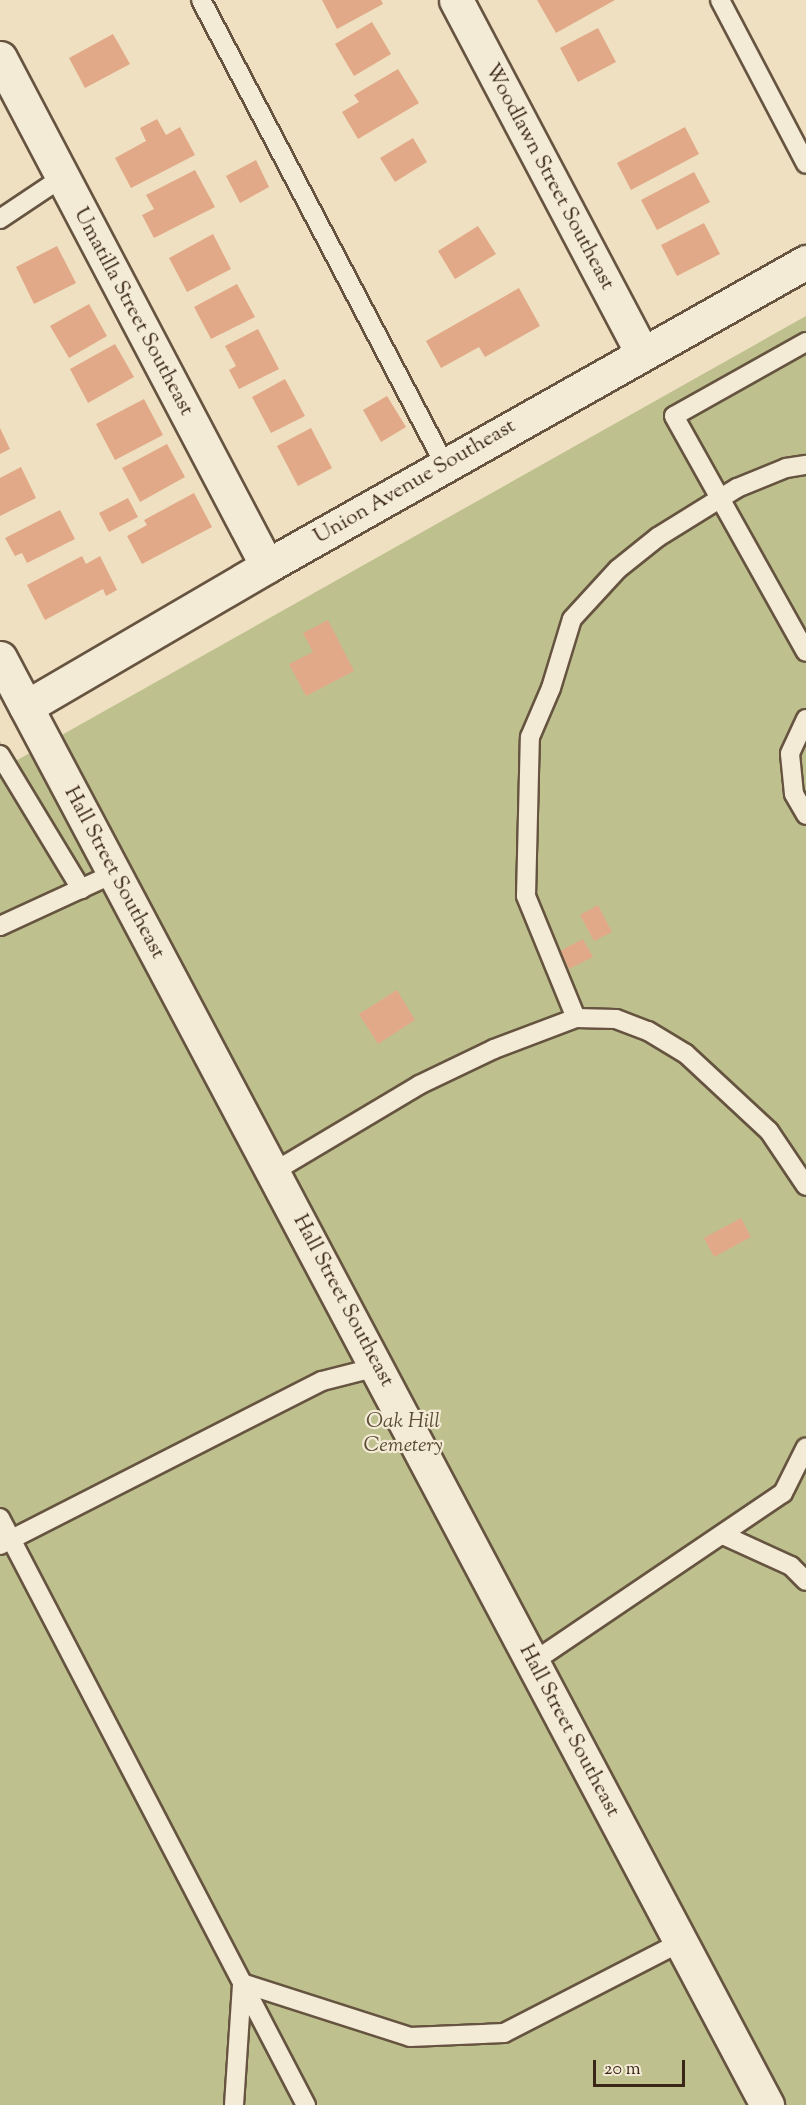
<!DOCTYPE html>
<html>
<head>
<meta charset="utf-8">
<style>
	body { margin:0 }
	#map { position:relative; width:806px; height:2105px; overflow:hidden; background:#eee0c0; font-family:"Sorts Mill Goudy",serif }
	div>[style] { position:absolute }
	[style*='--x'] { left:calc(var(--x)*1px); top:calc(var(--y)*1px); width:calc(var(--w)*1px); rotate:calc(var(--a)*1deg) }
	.green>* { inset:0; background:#bec18e }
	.building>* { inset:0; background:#e2a988 }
	.roads { filter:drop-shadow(2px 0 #665440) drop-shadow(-2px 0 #665440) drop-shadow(0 2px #665440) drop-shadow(0 -2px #665440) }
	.lane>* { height:18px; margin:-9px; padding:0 9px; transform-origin:9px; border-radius:9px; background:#f4ebd6 }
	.street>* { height:33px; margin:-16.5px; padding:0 16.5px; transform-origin:16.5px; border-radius:16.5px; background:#f4ebd6 }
	.secondary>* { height:33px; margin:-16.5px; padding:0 16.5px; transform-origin:16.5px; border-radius:16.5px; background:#f4ebd6 }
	span { translate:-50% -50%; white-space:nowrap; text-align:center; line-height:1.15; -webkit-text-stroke:4.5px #f4ebd6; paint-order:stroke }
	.street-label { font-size:21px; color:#392616 }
	.park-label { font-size:21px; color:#5a4d34; font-style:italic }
	.scale { position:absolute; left:593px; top:2060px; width:92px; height:27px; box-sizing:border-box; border:3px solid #392616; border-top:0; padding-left:8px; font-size:18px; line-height:21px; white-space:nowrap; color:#392616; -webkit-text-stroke:4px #f4ebd6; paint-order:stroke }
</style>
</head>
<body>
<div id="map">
	<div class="green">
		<i style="clip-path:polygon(806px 316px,806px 2105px,0 2105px,0 741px,12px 763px)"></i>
	</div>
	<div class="building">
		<i style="clip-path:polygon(322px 0,381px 0,383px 4px,337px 29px)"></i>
		<i style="clip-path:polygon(537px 0,615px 0,556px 33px)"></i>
		<i style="clip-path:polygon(372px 22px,391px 54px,354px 76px,335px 44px)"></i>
		<i style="clip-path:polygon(598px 28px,616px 62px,578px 82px,560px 48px)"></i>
		<i style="clip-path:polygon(113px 34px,130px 64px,85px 88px,69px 58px)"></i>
		<i style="clip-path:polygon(398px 69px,419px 103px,358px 139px,342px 112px,359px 102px,354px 95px)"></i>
		<i style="clip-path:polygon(157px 119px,166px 135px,180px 127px,195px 155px,131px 188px,115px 158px,146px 141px,140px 128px)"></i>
		<i style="clip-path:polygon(685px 127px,699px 154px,631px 190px,617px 163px)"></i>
		<i style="clip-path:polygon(413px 138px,427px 162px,395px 182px,380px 158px)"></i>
		<i style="clip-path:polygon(256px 160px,269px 187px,240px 203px,226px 176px)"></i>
		<i style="clip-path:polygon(195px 170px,215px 207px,154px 238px,142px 215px,154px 209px,146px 195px)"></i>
		<i style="clip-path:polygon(694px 172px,710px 202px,657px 230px,641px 200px)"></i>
		<i style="clip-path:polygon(704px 223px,720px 254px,677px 276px,661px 245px)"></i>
		<i style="clip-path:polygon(478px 226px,496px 254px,455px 279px,438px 251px)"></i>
		<i style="clip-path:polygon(213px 234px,231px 269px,187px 292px,169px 258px)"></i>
		<i style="clip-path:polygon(57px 246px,76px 283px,34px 304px,16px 267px)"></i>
		<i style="clip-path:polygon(237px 284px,255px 317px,211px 339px,194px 307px)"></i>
		<i style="clip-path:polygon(519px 288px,540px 326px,485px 357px,479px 347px,441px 368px,426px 341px)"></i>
		<i style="clip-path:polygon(89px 304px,107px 336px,69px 358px,50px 326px)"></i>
		<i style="clip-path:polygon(258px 329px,279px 369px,239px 389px,229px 370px,236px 366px,225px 346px)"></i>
		<i style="clip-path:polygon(115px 344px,134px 377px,88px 403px,70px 369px)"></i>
		<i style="clip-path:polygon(285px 379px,305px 416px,271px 433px,252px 397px)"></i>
		<i style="clip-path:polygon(387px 396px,406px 427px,381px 442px,363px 410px)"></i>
		<i style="clip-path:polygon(144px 399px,163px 435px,115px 460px,96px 424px)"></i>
		<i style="clip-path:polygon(0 428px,10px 449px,0 454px)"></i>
		<i style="clip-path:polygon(311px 428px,332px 468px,298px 486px,277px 446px)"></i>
		<i style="clip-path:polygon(167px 444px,185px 477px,140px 502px,122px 468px)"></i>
		<i style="clip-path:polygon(21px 467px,36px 498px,0 516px,0 478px)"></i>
		<i style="clip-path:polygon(194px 493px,212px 527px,142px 564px,127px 536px,147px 525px,144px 520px)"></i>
		<i style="clip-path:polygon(128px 498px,138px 517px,109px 532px,99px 513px)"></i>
		<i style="clip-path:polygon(60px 510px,75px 539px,27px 563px,22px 553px,15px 556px,5px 538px)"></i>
		<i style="clip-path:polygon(82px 556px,86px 564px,100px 556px,117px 590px,106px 596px,103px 589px,45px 620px,27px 585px)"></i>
		<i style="clip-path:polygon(328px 620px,354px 671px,306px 696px,289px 664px,313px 652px,303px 633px)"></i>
		<i style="clip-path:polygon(598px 905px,612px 932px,594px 941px,580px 915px)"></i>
		<i style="clip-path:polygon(583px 939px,593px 957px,569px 969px,560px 951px)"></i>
		<i style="clip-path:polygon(397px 990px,415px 1020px,378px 1044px,359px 1014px)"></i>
		<i style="clip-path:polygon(741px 1218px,751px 1237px,714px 1257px,704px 1238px)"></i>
	</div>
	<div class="roads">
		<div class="lane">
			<i style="--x:201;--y:0;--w:525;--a:62.31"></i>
			<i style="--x:720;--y:0;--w:185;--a:62.3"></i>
			<i style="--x:0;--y:219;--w:76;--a:-33.7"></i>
			<i style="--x:806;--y:342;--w:151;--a:150.7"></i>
			<i style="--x:674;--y:416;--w:270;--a:60.8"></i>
			<i style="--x:806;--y:719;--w:38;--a:115"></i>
			<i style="--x:790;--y:754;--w:40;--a:84.3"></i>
			<i style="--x:794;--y:794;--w:24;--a:60"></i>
			<i style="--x:0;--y:755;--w:157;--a:58.8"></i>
			<i style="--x:0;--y:926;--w:124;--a:-24.7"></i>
			<i style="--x:576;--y:1018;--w:132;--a:-112.3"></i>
			<i style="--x:526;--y:896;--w:159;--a:-88.6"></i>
			<i style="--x:530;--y:737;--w:53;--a:-66.8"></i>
			<i style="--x:551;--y:688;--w:72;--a:-73.1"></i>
			<i style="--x:572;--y:619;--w:68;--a:-47.4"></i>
			<i style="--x:618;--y:569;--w:51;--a:-38.7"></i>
			<i style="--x:658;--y:537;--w:93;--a:-31.8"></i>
			<i style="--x:737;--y:488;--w:53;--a:-22.2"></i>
			<i style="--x:786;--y:468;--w:20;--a:-9"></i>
			<i style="--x:275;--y:1171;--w:168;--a:-30.8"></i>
			<i style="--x:419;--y:1085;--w:83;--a:-25.6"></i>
			<i style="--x:494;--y:1049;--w:88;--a:-20.7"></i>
			<i style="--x:576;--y:1018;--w:40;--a:1.4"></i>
			<i style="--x:616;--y:1019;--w:34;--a:21"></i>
			<i style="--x:648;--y:1031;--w:44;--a:31.2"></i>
			<i style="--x:686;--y:1054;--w:113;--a:42.9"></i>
			<i style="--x:769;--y:1131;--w:66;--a:56.1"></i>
			<i style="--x:0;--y:1518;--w:662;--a:62.47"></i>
			<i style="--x:723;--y:1535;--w:75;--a:24.5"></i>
			<i style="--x:791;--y:1566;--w:21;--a:45"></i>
			<i style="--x:0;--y:1545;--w:361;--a:-27"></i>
			<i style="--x:322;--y:1381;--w:57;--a:-14.3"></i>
			<i style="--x:533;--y:1662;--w:302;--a:-34.1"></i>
			<i style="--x:783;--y:1493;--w:51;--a:-63.4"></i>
			<i style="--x:234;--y:2105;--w:122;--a:-86.2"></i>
			<i style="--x:242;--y:1983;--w:176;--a:17.8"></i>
			<i style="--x:410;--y:2037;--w:94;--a:-2.4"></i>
			<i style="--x:504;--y:2033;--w:199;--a:-27.2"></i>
		</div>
		<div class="street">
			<i style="--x:456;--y:0;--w:399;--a:62.2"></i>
			<i style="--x:0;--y:58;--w:574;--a:62.27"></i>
			<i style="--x:26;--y:707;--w:279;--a:-30.3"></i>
			<i style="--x:267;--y:566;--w:619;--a:-29.42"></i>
		</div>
		<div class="secondary">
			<i style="--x:0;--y:658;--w:1638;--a:62.07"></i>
		</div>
	</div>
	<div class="street-label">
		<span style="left:549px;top:177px;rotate:62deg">Woodlawn Street Southeast</span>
		<span style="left:133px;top:312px;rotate:62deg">Umatilla Street Southeast</span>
		<span style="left:415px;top:482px;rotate:-30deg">Union Avenue Southeast</span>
		<span style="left:114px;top:873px;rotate:62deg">Hall Street Southeast</span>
		<span style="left:343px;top:1301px;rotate:62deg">Hall Street Southeast</span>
		<span style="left:569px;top:1731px;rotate:62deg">Hall Street Southeast</span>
	</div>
	<div class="park-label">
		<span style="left:403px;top:1434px">Oak Hill<br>Cemetery</span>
	</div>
	<div class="scale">20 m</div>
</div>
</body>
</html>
